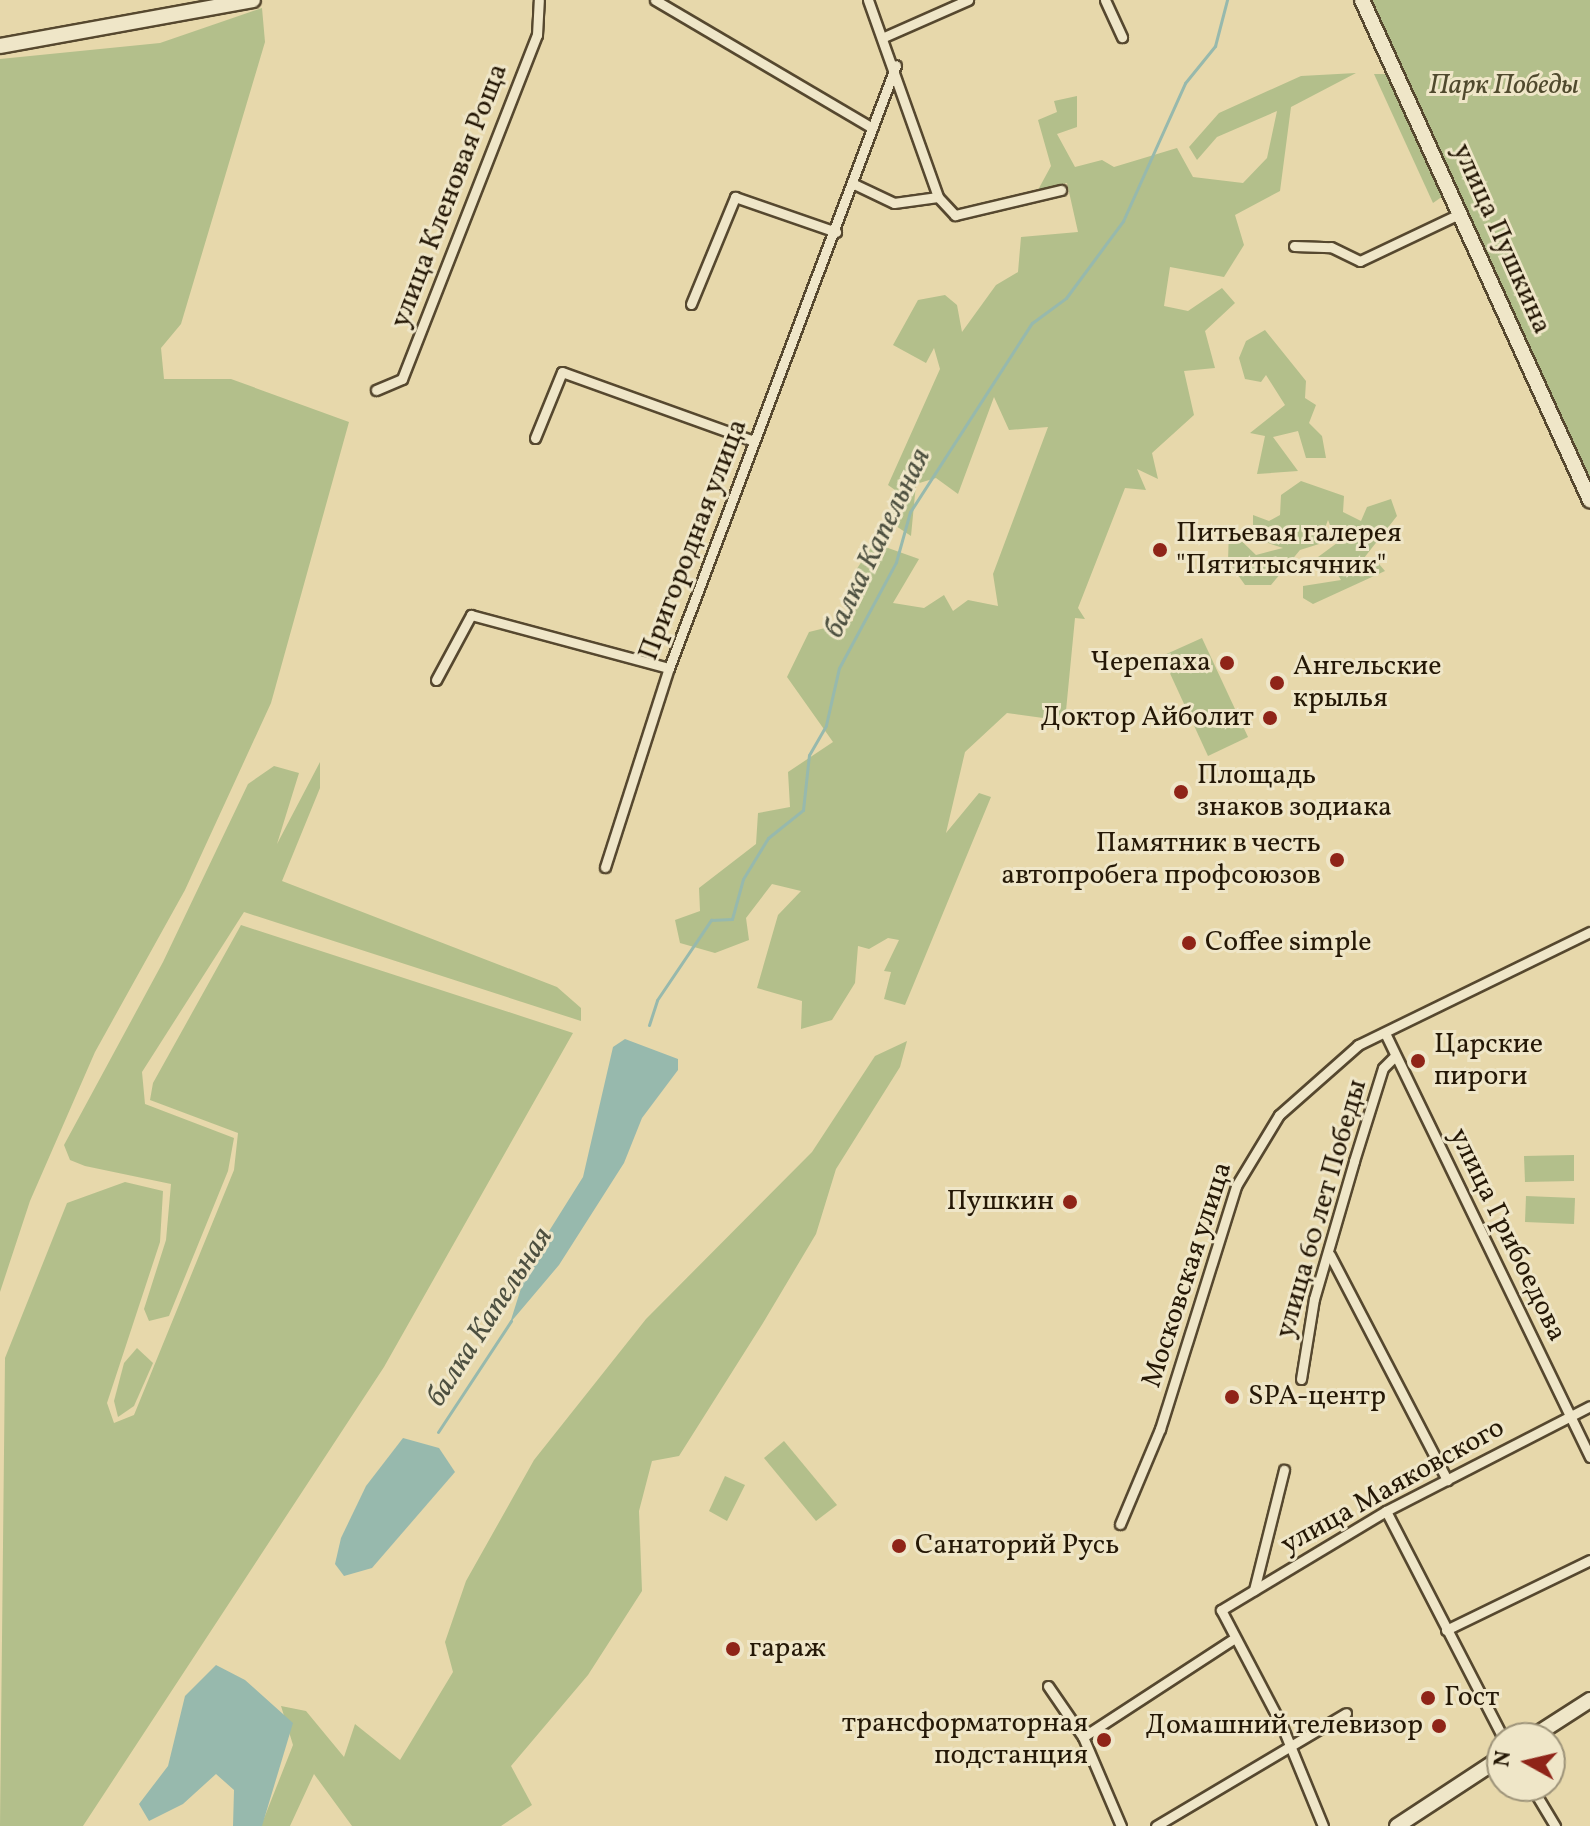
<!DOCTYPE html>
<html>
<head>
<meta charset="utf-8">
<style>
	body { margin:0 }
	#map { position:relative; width:1590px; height:1826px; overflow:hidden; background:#e7d8ab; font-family:Vollkorn,serif }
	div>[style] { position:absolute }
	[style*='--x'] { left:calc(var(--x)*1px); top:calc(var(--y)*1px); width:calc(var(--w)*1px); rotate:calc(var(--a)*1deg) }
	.green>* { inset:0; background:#b3bf8b }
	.water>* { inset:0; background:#97b9ad }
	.stream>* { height:3px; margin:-1.5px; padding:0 1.5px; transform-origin:1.5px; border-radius:1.5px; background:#97b9ad }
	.roads { filter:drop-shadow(2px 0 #56482f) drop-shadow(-2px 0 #56482f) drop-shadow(0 2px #56482f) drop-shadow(0 -2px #56482f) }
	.street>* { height:9px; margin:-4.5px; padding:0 4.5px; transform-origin:4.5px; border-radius:4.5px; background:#efe6c8 }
	.secondary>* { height:14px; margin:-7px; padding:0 7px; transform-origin:7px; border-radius:7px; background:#efe6c8 }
	.dots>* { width:22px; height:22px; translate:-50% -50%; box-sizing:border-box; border:4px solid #efe6c8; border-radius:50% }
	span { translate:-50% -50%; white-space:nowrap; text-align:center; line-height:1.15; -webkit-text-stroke:6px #efe6c8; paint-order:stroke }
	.park-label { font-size:28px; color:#504a2e; font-style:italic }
	.street-label { font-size:28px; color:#251806 }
	.poi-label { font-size:28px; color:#251806 }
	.left { translate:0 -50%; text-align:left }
	.right { translate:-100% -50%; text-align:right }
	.water-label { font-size:30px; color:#4d5040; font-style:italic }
	.north { position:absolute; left:1486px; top:1722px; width:80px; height:80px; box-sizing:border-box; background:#efe6c8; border:2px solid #9e947a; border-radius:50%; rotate:278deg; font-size:22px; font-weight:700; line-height:32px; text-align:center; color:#251806 }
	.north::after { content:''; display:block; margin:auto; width:28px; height:36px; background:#8f2418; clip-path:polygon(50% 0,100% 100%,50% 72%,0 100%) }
</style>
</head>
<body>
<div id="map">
	<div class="green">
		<i style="clip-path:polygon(1368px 0,1590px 0,1590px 484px,1427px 123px)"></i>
		<i style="clip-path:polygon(262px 8px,265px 42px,181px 324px,161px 348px,164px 379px,231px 379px,349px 422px,271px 703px,185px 890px,95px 1052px,30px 1201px,0 1292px,0 59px,160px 43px)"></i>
		<i style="clip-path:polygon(1356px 73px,1291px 107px,1280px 191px,1235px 215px,1244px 245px,1224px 277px,1170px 267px,1164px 306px,1188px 311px,1222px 288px,1235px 303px,1205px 331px,1215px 368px,1184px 371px,1194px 415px,1152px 453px,1158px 479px,1137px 469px,1146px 490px,1125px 488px,1078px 608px,1085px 619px,1075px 618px,1065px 721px,1007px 713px,965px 752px,946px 833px,979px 793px,991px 797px,905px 1005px,884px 999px,891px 972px,884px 971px,899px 940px,888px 938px,869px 949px,858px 946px,855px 983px,832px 1020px,801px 1029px,802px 1001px,757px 988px,778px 915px,801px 891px,772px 884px,746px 918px,749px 940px,715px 953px,680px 943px,675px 920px,700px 911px,699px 888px,756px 844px,758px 813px,790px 807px,788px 772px,833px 742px,787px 677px,809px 632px,853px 621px,854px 573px,874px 543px,919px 559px,893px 603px,924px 608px,944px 595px,953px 611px,968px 600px,998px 606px,993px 574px,1048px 427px,1009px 430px,994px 397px,958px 494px,936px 478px,916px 484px,911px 536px,890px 522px,895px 490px,888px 485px,940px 369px,934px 348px,926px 363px,893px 345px,918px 300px,945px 295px,957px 305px,962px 332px,996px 285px,1018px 272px,1021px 237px,1078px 232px,1067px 183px,1038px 190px,1051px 166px,1038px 120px,1057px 112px,1054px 101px,1077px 96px,1077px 127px,1057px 134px,1075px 167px,1102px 160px,1114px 167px,1177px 148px,1193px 177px,1243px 183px,1267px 158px,1277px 111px,1217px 137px,1197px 160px,1189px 147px,1219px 113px,1301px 76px)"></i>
		<i style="clip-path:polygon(1374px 74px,1389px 74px,1446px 194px,1433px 203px)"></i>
		<i style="clip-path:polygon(1265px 330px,1306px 381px,1305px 398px,1316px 405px,1309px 423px,1322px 436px,1326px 458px,1306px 458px,1298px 431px,1273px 437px,1298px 471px,1257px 474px,1265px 436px,1250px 433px,1285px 405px,1266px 375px,1261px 382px,1245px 379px,1239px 358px,1246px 341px)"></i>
		<i style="clip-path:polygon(1301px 481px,1344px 496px,1343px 512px,1361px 521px,1367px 507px,1391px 499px,1397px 516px,1364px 558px,1366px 570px,1379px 564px,1385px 571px,1313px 604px,1303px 598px,1303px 586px,1341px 580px,1335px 570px,1352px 557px,1318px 557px,1337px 543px,1328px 520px,1319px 544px,1300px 550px,1271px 585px,1245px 585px,1228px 561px,1229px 529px,1256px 555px,1283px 548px,1253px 538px,1253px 515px,1269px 521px,1280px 515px,1281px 495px)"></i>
		<i style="clip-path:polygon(1202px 638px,1248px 737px,1208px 756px,1162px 656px)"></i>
		<i style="clip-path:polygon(320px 762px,320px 788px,282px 881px,557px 987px,581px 1008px,581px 1021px,244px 912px,142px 1072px,145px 1104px,234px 1138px,228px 1171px,169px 1316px,149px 1321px,144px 1309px,166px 1240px,171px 1184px,85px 1166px,70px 1160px,64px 1145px,163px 962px,248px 784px,274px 766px,299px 773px,277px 844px)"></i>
		<i style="clip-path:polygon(241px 925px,573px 1033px,384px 1367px,83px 1826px,0 1826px,5px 1358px,67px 1203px,125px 1182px,163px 1191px,160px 1242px,107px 1403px,114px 1423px,134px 1415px,234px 1170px,238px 1133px,150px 1100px,153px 1083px)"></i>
		<i style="clip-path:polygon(907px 1041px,900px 1067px,836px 1169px,816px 1234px,763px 1323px,679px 1456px,652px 1461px,639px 1511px,642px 1591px,588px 1675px,511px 1766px,532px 1805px,501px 1826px,352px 1826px,314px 1774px,290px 1826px,261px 1826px,293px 1745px,281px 1706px,306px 1711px,344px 1757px,355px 1724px,400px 1760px,453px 1672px,445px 1642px,466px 1581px,534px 1460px,646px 1319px,812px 1152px,875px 1056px)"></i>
		<i style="clip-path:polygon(1574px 1155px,1574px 1181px,1525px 1182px,1524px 1156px)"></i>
		<i style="clip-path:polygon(1526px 1196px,1575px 1198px,1574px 1224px,1525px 1222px)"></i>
		<i style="clip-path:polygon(137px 1348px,153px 1363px,134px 1406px,118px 1417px,114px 1401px,124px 1363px)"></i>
		<i style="clip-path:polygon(784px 1441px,837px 1505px,816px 1521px,764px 1458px)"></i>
		<i style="clip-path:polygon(725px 1476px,745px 1485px,727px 1521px,709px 1511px)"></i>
	</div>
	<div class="water">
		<i style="clip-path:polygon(625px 1039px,678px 1059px,678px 1070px,642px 1118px,624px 1163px,559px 1265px,510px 1323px,529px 1263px,583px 1177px,613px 1047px)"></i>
		<i style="clip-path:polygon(403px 1438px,439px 1448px,455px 1472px,372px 1568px,344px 1576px,335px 1564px,341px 1538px,366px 1486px)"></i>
		<i style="clip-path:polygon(216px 1665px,245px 1680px,293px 1723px,262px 1826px,233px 1826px,234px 1790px,216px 1774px,183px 1804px,149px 1821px,139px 1804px,168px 1766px,185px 1696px)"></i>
	</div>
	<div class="stream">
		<i style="--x:649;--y:1025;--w:26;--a:-72"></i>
		<i style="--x:657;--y:1000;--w:97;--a:-56"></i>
		<i style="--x:711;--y:920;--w:21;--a:-3"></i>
		<i style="--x:732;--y:919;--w:41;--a:-74.6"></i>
		<i style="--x:743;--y:879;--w:48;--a:-58.6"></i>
		<i style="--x:768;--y:838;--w:45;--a:-38.7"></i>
		<i style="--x:803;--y:810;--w:55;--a:-83.8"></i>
		<i style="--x:809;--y:755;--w:34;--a:-60"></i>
		<i style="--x:826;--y:725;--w:58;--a:-77.2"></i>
		<i style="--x:839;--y:668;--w:120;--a:-61.7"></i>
		<i style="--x:896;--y:562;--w:52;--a:-74.4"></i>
		<i style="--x:910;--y:512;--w:225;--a:-57.2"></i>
		<i style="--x:1032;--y:323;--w:42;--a:-36.3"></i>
		<i style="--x:1066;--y:298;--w:96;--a:-53.5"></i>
		<i style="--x:1123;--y:221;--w:151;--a:-65.8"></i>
		<i style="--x:1185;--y:83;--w:48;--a:-51"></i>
		<i style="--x:1215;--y:46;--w:48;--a:-75.4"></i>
		<i style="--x:438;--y:1432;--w:133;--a:-56.7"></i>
	</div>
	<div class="roads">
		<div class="street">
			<i style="--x:655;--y:0;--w:252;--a:30.5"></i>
			<i style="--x:868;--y:0;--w:209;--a:70.4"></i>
			<i style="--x:1105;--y:0;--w:41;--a:65.3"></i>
			<i style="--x:884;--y:37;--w:92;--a:-23.8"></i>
			<i style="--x:854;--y:184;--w:44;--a:25.4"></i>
			<i style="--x:894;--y:203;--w:44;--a:-7.8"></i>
			<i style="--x:938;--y:197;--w:25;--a:47"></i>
			<i style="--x:955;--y:215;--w:109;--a:-13.3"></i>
			<i style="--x:1294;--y:246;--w:37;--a:2"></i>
			<i style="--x:1331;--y:247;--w:32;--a:26"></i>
			<i style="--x:1360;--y:261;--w:112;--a:-25.4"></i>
			<i style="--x:691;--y:304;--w:116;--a:-67.6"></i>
			<i style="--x:735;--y:197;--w:107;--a:19.1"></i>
			<i style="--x:376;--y:390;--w:28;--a:-23"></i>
			<i style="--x:402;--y:379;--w:370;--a:-68.6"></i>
			<i style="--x:537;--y:35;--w:35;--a:-87"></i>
			<i style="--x:535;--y:438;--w:71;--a:-67.8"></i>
			<i style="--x:562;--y:372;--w:204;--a:19.8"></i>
			<i style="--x:436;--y:680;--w:74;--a:-61.7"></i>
			<i style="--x:471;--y:615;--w:205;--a:15"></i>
			<i style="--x:605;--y:867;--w:209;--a:-72.2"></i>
			<i style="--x:669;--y:668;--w:644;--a:-69.37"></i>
			<i style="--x:1385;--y:1033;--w:471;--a:64.2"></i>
			<i style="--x:1330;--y:1255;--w:254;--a:62.5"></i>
			<i style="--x:1301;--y:1379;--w:81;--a:-80.8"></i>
			<i style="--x:1314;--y:1299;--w:144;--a:-73.8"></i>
			<i style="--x:1354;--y:1161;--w:97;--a:-72.7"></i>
			<i style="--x:1383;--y:1068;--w:17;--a:-45"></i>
			<i style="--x:1386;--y:1511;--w:255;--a:62.7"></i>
			<i style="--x:1120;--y:1524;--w:103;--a:-67.2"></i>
			<i style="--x:1160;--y:1429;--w:255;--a:-72.6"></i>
			<i style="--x:1236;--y:1186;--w:83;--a:-58.8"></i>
			<i style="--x:1279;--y:1115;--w:106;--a:-41.5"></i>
			<i style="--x:1358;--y:1045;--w:258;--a:-26"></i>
			<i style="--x:1254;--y:1590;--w:124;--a:-76"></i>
			<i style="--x:1446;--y:1630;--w:160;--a:-25.9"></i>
			<i style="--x:1048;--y:1686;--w:62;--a:55.5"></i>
			<i style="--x:1083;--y:1737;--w:97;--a:66.9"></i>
			<i style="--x:1083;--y:1737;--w:178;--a:-33.1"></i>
			<i style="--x:1531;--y:1786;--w:47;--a:59"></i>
			<i style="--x:1156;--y:1826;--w:221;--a:-30.7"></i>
			<i style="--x:1323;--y:1826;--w:108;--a:-112.3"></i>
			<i style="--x:1282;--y:1726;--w:131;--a:-117.7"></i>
			<i style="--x:1221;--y:1610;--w:192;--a:-31"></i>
			<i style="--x:1386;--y:1511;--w:229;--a:-27.2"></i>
		</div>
		<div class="secondary">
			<i style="--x:1362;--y:0;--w:550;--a:65.49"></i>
			<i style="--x:0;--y:46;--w:257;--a:-10.3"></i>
			<i style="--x:1531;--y:1738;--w:70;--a:-32.8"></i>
			<i style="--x:1397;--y:1826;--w:126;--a:-33.3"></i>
		</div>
	</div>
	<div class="dots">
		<i style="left:1160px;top:550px;background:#8f2418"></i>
		<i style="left:1227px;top:663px;background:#8f2418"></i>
		<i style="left:1277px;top:683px;background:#8f2418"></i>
		<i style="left:1270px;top:718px;background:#8f2418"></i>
		<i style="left:1181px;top:792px;background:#8f2418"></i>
		<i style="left:1337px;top:860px;background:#8f2418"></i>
		<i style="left:1189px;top:943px;background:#8f2418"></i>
		<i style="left:1418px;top:1061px;background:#8f2418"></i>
		<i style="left:1070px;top:1202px;background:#8f2418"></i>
		<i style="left:1232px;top:1397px;background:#8f2418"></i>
		<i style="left:899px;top:1546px;background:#8f2418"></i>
		<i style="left:733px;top:1649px;background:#8f2418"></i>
		<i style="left:1428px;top:1698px;background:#8f2418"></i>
		<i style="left:1439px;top:1726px;background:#8f2418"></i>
		<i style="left:1104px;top:1740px;background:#8f2418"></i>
	</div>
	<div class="park-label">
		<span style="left:1504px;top:86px">Парк Победы</span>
	</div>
	<div class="street-label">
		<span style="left:450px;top:196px;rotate:-69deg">улица Кленовая Роща</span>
		<span style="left:1501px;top:239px;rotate:66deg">улица Пушкина</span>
		<span style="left:694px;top:540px;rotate:-69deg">Пригородная улица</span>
		<span style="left:1322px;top:1209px;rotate:-74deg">улица 60 лет Победы</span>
		<span style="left:1507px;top:1235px;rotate:64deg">улица Грибоедова</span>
		<span style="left:1188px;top:1275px;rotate:-72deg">Московская улица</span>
		<span style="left:1393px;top:1487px;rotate:-29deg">улица Маяковского</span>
	</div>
	<div class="poi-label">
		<span class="left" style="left:1176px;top:550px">Питьевая галерея<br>"Пятитысячник"</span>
		<span class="right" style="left:1211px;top:663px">Черепаха</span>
		<span class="left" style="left:1293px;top:683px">Ангельские<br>крылья</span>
		<span class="right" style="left:1254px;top:718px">Доктор Айболит</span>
		<span class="left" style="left:1197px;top:792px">Площадь<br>знаков зодиака</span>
		<span class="right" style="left:1321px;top:860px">Памятник в честь<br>автопробега профсоюзов</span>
		<span class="left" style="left:1205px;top:943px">Coffee simple</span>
		<span class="left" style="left:1434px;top:1061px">Царские<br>пироги</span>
		<span class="right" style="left:1054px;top:1202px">Пушкин</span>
		<span class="left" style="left:1248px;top:1397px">SPA-центр</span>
		<span class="left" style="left:915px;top:1546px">Санаторий Русь</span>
		<span class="left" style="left:749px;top:1649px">гараж</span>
		<span class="left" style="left:1444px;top:1698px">Гост</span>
		<span class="right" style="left:1088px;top:1740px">трансформаторная<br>подстанция</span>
		<span class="right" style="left:1423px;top:1726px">Домашний телевизор</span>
	</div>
	<div class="water-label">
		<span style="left:878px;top:543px;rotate:-64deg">балка Капельная</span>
		<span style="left:490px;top:1317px;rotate:-57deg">балка Капельная</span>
	</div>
	<div class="north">N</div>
</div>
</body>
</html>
